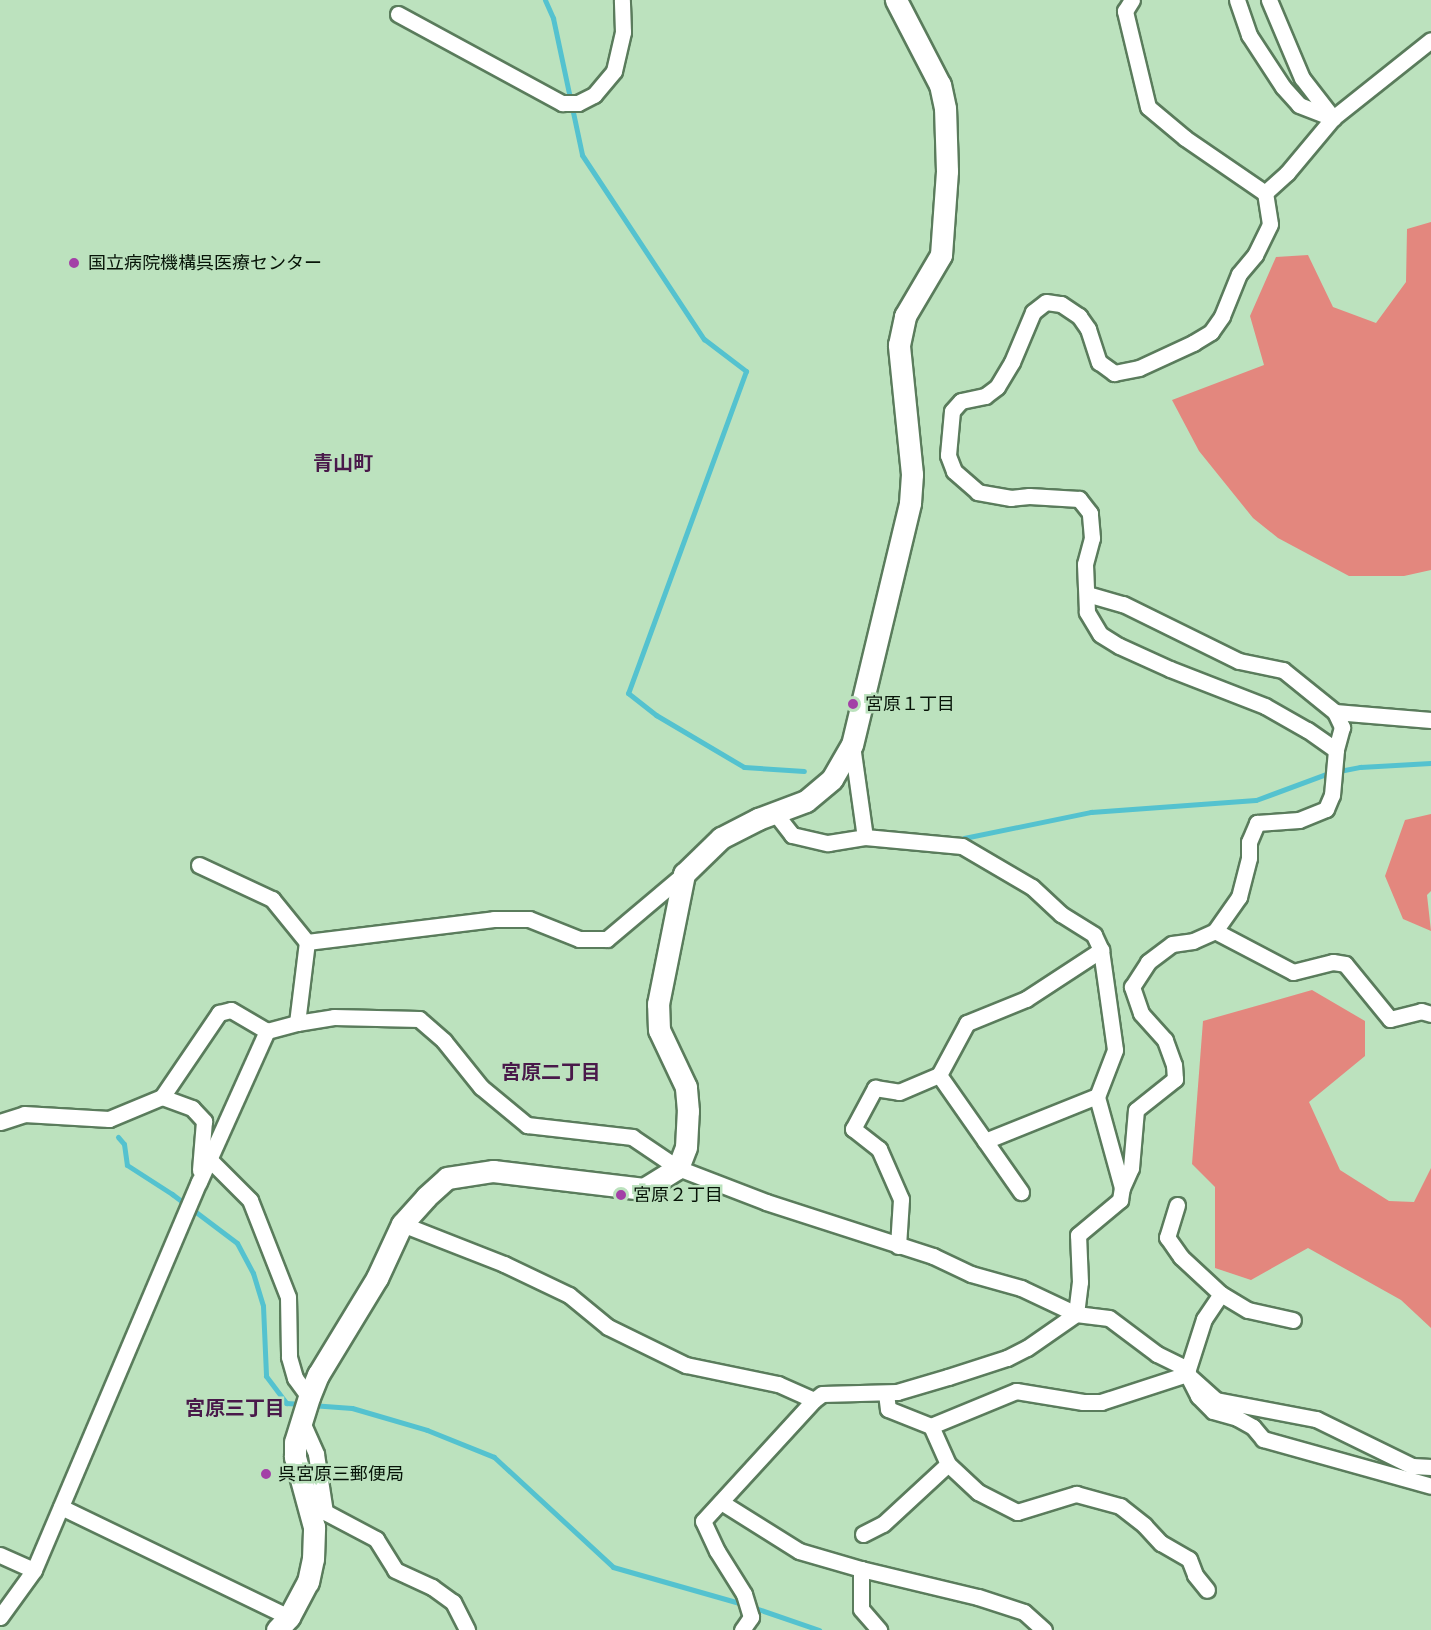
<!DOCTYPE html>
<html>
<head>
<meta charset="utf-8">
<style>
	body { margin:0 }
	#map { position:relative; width:1431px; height:1630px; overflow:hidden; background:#bce2be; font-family:"Space Grotesk","Noto Sans JP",sans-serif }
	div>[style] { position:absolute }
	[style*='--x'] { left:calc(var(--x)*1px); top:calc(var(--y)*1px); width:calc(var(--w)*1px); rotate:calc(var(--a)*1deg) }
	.green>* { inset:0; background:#e3877e }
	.stream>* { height:5px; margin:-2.5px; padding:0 2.5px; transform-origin:2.5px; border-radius:2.5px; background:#54c2cf }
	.roads { filter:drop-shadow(2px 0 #5a7c5c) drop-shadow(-2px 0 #5a7c5c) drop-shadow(0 2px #5a7c5c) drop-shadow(0 -2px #5a7c5c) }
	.street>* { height:15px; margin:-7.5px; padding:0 7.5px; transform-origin:7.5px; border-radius:7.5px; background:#fff }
	.secondary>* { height:21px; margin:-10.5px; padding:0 10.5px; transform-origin:10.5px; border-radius:10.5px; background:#fff }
	.dots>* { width:16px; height:16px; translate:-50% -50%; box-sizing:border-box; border:3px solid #bce2be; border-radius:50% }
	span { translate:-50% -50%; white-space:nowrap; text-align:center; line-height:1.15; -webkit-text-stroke:5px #bce2be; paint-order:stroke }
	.poi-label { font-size:18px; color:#071408 }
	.left { translate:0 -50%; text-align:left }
	.neighbourhood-label { font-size:20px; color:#49194a; font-weight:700 }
</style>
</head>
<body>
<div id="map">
	<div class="green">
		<i style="clip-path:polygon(1431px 222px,1431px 570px,1404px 576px,1349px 576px,1278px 538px,1253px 518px,1199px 451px,1172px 400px,1264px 365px,1250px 316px,1276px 257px,1308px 255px,1333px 307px,1376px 323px,1406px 282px,1407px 229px)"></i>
		<i style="clip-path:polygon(1431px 814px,1431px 891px,1427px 895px,1431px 931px,1403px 919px,1385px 876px,1405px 820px)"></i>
		<i style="clip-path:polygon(1312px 990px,1365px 1021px,1365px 1056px,1309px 1102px,1340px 1170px,1389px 1201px,1414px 1202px,1431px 1168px,1431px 1328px,1401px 1300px,1308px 1248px,1251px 1280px,1215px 1268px,1215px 1187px,1192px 1164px,1203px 1021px)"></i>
	</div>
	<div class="stream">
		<i style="--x:545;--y:0;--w:20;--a:66"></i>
		<i style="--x:553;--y:18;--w:140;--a:78"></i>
		<i style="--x:582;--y:155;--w:221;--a:56.5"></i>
		<i style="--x:704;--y:339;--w:53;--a:37.3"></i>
		<i style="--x:746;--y:371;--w:343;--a:110.1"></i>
		<i style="--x:628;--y:693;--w:36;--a:38"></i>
		<i style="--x:656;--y:715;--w:102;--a:30.6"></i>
		<i style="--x:744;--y:767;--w:60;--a:3.8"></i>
		<i style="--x:964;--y:838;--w:130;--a:-11.6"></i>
		<i style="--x:1091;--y:812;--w:165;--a:-4.2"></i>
		<i style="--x:1256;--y:800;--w:78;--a:-20.3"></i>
		<i style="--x:1329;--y:773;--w:32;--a:-11"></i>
		<i style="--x:1360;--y:767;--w:71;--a:-3.2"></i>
		<i style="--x:118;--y:1137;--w:9;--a:49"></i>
		<i style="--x:124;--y:1144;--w:21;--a:82"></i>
		<i style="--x:127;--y:1165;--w:54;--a:32.8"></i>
		<i style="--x:172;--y:1194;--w:81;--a:37"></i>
		<i style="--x:237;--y:1243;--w:34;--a:62"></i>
		<i style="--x:253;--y:1273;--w:34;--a:73"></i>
		<i style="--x:263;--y:1306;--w:70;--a:87.5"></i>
		<i style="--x:266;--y:1376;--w:34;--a:53"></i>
		<i style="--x:286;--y:1403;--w:16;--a:4"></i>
		<i style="--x:311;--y:1405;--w:41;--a:4.2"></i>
		<i style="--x:352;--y:1408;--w:78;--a:16.3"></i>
		<i style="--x:427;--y:1430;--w:72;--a:21.9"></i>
		<i style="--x:494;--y:1457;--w:162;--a:42.7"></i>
		<i style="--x:613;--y:1567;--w:135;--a:15.9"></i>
		<i style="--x:752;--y:1607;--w:71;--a:18.9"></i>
	</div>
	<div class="roads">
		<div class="street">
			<i style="--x:1237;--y:0;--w:37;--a:71"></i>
			<i style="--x:1249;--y:35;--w:62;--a:56.8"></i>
			<i style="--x:1283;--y:87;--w:24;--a:48"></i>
			<i style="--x:1299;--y:105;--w:36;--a:21"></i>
			<i style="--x:1333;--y:118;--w:72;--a:129.9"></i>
			<i style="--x:1287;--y:173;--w:30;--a:138"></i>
			<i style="--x:1269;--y:0;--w:85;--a:67.1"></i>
			<i style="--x:1302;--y:78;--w:51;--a:52.2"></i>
			<i style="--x:1333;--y:118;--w:125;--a:-38.5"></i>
			<i style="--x:398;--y:14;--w:187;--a:28.5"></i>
			<i style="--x:562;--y:103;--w:16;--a:0"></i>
			<i style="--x:578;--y:103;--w:18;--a:-27"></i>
			<i style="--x:594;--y:95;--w:31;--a:-50"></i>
			<i style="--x:614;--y:71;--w:40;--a:-77"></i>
			<i style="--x:623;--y:32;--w:32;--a:-92"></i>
			<i style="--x:1087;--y:594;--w:37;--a:16"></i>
			<i style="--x:1123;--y:604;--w:129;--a:26.2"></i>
			<i style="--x:1239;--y:661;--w:45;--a:11.6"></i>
			<i style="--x:1283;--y:670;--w:67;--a:38.9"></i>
			<i style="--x:1335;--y:712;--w:17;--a:65"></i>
			<i style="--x:1342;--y:727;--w:24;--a:105"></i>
			<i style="--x:1335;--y:712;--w:96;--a:4.8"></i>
			<i style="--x:852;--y:745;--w:93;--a:82"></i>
			<i style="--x:775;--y:813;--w:28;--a:52"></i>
			<i style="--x:792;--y:835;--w:37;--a:13"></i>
			<i style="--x:828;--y:843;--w:37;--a:-9"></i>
			<i style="--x:865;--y:837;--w:97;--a:5.3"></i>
			<i style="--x:962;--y:846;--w:81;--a:30.4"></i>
			<i style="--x:1032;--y:887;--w:40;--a:43"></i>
			<i style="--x:1061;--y:914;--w:39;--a:32"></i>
			<i style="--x:1094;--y:935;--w:17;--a:65"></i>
			<i style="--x:1101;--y:950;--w:101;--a:82"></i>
			<i style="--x:1115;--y:1050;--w:50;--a:111"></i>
			<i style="--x:1097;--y:1097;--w:94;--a:74.6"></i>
			<i style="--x:199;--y:865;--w:81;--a:25"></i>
			<i style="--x:272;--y:899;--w:55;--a:50.9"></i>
			<i style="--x:1215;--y:931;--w:88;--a:27.7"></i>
			<i style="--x:1293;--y:972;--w:41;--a:-14"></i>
			<i style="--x:1333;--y:962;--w:12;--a:9"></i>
			<i style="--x:1345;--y:964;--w:71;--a:50.7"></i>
			<i style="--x:1390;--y:1019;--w:32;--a:-14"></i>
			<i style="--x:1421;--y:1011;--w:10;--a:17"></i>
			<i style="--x:297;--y:1023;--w:37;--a:-9"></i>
			<i style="--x:334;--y:1017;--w:85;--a:1.3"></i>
			<i style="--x:419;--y:1019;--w:33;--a:41"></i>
			<i style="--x:444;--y:1041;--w:59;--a:51.2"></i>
			<i style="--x:481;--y:1087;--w:60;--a:39.6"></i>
			<i style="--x:527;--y:1125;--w:106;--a:6.5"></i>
			<i style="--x:632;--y:1137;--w:55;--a:34"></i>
			<i style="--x:678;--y:1168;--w:94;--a:21.1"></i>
			<i style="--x:766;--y:1202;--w:176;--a:17.9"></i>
			<i style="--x:933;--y:1256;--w:42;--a:25.3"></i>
			<i style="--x:971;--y:1274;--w:52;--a:15.6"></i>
			<i style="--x:1021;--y:1288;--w:61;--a:25.3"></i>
			<i style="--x:1076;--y:1314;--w:33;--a:7"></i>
			<i style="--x:1109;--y:1318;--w:60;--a:36.9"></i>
			<i style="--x:1157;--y:1354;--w:34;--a:26"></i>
			<i style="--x:1188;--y:1369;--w:5;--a:101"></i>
			<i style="--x:1187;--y:1374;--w:25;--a:63"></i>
			<i style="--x:1198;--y:1396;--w:21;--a:45"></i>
			<i style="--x:1213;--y:1411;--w:25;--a:16"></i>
			<i style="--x:1237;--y:1418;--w:18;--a:29"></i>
			<i style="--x:1253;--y:1427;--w:16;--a:50"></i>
			<i style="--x:1263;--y:1439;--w:174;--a:15.6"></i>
			<i style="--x:939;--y:1075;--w:143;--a:55"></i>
			<i style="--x:162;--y:1097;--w:32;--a:20"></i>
			<i style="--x:192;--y:1108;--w:18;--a:47"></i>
			<i style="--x:204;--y:1121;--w:49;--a:94.7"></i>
			<i style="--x:0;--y:1122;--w:25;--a:-18"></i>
			<i style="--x:24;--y:1114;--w:85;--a:3.4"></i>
			<i style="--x:109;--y:1119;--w:57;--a:-22.5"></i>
			<i style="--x:162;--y:1097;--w:102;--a:-55.8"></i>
			<i style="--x:219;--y:1013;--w:12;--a:-14"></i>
			<i style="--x:231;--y:1010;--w:42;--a:30.3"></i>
			<i style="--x:267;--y:1031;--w:31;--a:-15"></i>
			<i style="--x:297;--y:1023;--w:82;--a:-83"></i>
			<i style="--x:307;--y:942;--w:188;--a:-7"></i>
			<i style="--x:494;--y:919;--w:35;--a:0"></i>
			<i style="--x:529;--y:919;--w:54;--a:21.8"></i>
			<i style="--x:579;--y:939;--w:28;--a:0"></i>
			<i style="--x:607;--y:939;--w:101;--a:-40.2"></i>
			<i style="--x:985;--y:1141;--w:121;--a:-21.9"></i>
			<i style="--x:209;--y:1159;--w:58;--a:45"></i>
			<i style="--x:250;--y:1200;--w:104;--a:68.6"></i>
			<i style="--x:288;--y:1297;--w:60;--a:89"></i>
			<i style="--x:289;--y:1357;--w:22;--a:74"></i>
			<i style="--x:295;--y:1378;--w:24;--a:54"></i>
			<i style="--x:1177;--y:1205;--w:34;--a:107"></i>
			<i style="--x:1167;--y:1237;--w:24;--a:55"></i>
			<i style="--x:1181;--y:1257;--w:54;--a:42.8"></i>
			<i style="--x:402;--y:1224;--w:110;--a:21.4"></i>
			<i style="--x:504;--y:1264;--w:72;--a:25.5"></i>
			<i style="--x:569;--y:1295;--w:50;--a:39.4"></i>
			<i style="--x:608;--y:1327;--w:87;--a:26"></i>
			<i style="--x:686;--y:1365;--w:94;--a:11.7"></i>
			<i style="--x:778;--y:1384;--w:39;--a:24"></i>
			<i style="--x:898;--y:1246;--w:47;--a:-86.3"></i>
			<i style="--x:901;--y:1199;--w:55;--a:-113.7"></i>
			<i style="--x:879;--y:1149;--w:33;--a:-142"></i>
			<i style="--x:853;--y:1129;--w:47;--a:-61.8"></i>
			<i style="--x:875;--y:1088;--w:24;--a:9"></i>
			<i style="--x:899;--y:1092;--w:43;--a:-23"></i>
			<i style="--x:939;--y:1075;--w:59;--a:-61.7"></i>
			<i style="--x:967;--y:1023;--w:64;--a:-22.1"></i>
			<i style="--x:1026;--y:999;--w:90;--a:-33.2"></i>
			<i style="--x:1188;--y:1369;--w:52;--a:-72.3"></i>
			<i style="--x:1204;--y:1319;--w:30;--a:-56"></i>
			<i style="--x:1221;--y:1294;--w:31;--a:31"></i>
			<i style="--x:1248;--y:1310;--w:46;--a:12.5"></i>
			<i style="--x:886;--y:1393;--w:16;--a:83"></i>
			<i style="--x:888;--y:1409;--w:46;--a:21.6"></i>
			<i style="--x:931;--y:1426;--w:92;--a:-22.4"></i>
			<i style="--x:1016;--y:1391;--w:68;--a:9.3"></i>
			<i style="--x:1083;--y:1402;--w:18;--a:0"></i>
			<i style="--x:1101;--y:1402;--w:90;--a:-18"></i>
			<i style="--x:1187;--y:1374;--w:39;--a:42"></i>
			<i style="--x:1216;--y:1400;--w:102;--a:10.8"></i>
			<i style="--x:1316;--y:1419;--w:107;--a:26.1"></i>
			<i style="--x:1412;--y:1466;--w:19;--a:3"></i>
			<i style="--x:302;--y:1422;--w:35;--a:66"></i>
			<i style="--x:316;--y:1454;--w:59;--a:81.2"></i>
			<i style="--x:325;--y:1512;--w:58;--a:27.9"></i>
			<i style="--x:376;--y:1539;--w:36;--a:58"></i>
			<i style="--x:395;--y:1570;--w:41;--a:24.7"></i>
			<i style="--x:432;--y:1587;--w:26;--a:36"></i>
			<i style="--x:453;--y:1602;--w:31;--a:63"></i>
			<i style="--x:931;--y:1426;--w:42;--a:65.9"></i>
			<i style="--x:948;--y:1464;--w:41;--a:43"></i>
			<i style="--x:978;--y:1492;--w:44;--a:27.1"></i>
			<i style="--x:1017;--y:1512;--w:62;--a:-17"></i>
			<i style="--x:1076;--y:1494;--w:46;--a:15.3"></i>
			<i style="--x:1120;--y:1506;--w:31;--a:38"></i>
			<i style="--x:1144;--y:1525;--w:25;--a:47"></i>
			<i style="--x:1161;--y:1543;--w:32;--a:30"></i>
			<i style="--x:1189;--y:1559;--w:17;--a:69"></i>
			<i style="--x:1195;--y:1575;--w:19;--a:51"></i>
			<i style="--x:721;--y:1502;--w:92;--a:32.1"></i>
			<i style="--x:799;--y:1551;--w:65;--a:16.2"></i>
			<i style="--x:861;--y:1569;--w:120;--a:13.5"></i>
			<i style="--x:978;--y:1597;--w:48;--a:18.1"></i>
			<i style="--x:1024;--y:1612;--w:27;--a:42"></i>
			<i style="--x:61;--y:1507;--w:253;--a:25.8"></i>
			<i style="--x:863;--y:1534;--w:22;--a:-27"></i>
			<i style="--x:883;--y:1524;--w:88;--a:-42.7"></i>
			<i style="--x:0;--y:1555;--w:37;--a:24"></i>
			<i style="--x:861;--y:1569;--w:40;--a:90"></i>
			<i style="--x:861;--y:1609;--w:28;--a:49"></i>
			<i style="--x:0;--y:1617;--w:58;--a:-54.1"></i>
			<i style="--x:34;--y:1570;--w:422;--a:-67"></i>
			<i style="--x:199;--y:1182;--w:166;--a:-65.8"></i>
			<i style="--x:742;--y:1630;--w:16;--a:-55"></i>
			<i style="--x:751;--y:1617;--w:24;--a:-107"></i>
			<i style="--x:744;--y:1594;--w:51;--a:-122.1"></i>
			<i style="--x:717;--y:1551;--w:33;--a:-115"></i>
			<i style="--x:703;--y:1521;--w:164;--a:-47.5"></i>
			<i style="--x:814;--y:1400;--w:10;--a:-37"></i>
			<i style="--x:822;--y:1394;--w:75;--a:-1.5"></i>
			<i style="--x:897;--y:1392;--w:53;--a:-16.4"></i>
			<i style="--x:948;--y:1377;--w:62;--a:-17.9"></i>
			<i style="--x:1007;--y:1358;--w:22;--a:-27"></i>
			<i style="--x:1027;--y:1348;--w:60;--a:-34.8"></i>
			<i style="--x:1076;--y:1314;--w:32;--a:-83"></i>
			<i style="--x:1080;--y:1282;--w:47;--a:-92.4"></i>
			<i style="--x:1078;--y:1235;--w:55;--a:-39.8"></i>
			<i style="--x:1120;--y:1200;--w:12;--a:-81"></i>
			<i style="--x:1122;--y:1188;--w:22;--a:-66"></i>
			<i style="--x:1131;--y:1168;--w:58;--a:-85.1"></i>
			<i style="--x:1136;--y:1110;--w:50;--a:-38.5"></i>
			<i style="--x:1175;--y:1079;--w:14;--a:-94"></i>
			<i style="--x:1174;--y:1065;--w:27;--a:-110"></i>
			<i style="--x:1165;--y:1040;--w:36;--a:-132"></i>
			<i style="--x:1141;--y:1013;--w:28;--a:-109"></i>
			<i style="--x:1132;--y:987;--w:30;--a:-57"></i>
			<i style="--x:1148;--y:962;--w:30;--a:-37"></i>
			<i style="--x:1172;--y:944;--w:21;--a:-8"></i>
			<i style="--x:1193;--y:941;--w:24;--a:-24"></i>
			<i style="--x:1215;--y:931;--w:42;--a:-54.8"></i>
			<i style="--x:1239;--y:897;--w:40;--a:-75.6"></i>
			<i style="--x:1249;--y:858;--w:16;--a:-90"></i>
			<i style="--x:1249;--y:842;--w:21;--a:-67"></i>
			<i style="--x:1257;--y:823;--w:42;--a:-4.1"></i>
			<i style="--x:1299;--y:820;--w:29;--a:-22"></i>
			<i style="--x:1326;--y:809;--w:15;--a:-67"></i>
			<i style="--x:1332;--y:795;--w:45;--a:-84.9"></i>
			<i style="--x:1336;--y:750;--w:35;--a:-145"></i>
			<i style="--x:1307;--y:730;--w:48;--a:-150.3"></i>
			<i style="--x:1265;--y:706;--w:102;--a:-158.7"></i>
			<i style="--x:1170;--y:669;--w:56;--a:-155.7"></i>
			<i style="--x:1119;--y:646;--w:22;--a:-148"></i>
			<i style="--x:1100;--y:634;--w:26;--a:-121"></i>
			<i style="--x:1087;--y:612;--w:48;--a:-92.4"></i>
			<i style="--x:1085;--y:564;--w:27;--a:-75"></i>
			<i style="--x:1092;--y:538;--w:25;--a:-95"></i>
			<i style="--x:1090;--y:513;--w:18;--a:-128"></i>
			<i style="--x:1079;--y:499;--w:50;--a:-176.6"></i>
			<i style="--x:1029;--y:496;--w:18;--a:174"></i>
			<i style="--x:1011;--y:498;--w:34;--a:-170"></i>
			<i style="--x:978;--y:492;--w:32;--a:-139"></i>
			<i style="--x:954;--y:471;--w:17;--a:-111"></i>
			<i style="--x:948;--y:455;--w:44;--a:-84.8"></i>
			<i style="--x:952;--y:411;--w:13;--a:-48"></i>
			<i style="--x:961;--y:401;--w:25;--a:-12"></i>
			<i style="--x:985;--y:396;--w:15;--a:-37"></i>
			<i style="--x:997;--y:387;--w:29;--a:-59"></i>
			<i style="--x:1012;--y:362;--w:54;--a:-67.2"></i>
			<i style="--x:1033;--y:312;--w:16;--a:-38"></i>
			<i style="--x:1046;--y:302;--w:15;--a:8"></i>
			<i style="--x:1061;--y:304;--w:22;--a:34"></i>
			<i style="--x:1079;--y:316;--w:16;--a:55"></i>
			<i style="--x:1088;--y:329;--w:35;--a:72"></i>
			<i style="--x:1099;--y:362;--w:19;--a:36"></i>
			<i style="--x:1114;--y:373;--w:25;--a:-11"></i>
			<i style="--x:1139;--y:368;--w:60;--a:-24.8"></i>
			<i style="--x:1193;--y:343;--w:21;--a:-31"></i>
			<i style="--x:1211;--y:332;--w:19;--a:-55"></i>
			<i style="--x:1222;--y:316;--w:45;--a:-68"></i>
			<i style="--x:1239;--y:274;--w:25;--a:-50"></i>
			<i style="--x:1255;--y:255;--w:34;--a:-64"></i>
			<i style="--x:1270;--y:224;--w:31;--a:-99"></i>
			<i style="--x:1265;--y:193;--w:97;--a:-145.5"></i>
			<i style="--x:1185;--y:138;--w:48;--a:-140"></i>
			<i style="--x:1148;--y:107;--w:99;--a:-103.5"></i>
			<i style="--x:1125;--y:11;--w:13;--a:-58"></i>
		</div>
		<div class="secondary">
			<i style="--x:277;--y:1630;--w:18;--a:-47"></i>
			<i style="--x:289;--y:1617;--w:40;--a:-62"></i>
			<i style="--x:308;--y:1582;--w:24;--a:-78"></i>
			<i style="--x:313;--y:1559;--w:32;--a:-88"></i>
			<i style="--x:314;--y:1527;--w:73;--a:-105.2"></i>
			<i style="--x:295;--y:1457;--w:15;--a:-90"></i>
			<i style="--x:295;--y:1442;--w:47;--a:-72.7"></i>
			<i style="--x:309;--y:1397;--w:24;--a:-68"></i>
			<i style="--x:318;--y:1375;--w:114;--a:-58.7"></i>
			<i style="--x:377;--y:1278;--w:60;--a:-65.2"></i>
			<i style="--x:402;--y:1224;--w:36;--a:-48"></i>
			<i style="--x:426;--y:1197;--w:28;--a:-42"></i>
			<i style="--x:447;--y:1178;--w:47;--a:-8.7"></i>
			<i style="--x:493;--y:1171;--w:152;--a:6.8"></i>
			<i style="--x:644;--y:1189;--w:40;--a:-32"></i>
			<i style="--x:678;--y:1168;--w:22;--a:-69"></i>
			<i style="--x:686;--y:1147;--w:36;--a:-87"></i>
			<i style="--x:688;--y:1111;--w:24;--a:-95"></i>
			<i style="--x:686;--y:1087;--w:63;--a:-115.3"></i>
			<i style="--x:659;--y:1030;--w:26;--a:-92"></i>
			<i style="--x:658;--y:1004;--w:133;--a:-78.7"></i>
			<i style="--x:684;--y:874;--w:52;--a:-44.2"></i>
			<i style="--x:721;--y:838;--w:42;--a:-27.2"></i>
			<i style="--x:758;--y:819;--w:51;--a:-20.6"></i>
			<i style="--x:806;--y:801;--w:34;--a:-40"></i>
			<i style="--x:832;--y:779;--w:39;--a:-60"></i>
			<i style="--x:852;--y:745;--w:249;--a:-76.5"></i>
			<i style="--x:910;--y:503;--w:29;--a:-86"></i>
			<i style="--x:912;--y:474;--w:130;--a:-95.8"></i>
			<i style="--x:899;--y:345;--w:30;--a:-78"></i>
			<i style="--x:905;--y:316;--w:71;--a:-59.5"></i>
			<i style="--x:941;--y:255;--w:84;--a:-85.9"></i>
			<i style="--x:947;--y:171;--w:63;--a:-91.8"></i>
			<i style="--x:945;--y:108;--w:24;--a:-102"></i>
			<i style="--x:940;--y:85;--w:96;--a:-117.4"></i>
		</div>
	</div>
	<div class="dots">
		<i style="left:74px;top:263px;background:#a340a7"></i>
		<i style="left:853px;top:704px;background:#a340a7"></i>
		<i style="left:621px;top:1195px;background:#a340a7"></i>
		<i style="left:266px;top:1474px;background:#a340a7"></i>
	</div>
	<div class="poi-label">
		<span class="left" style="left:88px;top:263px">国立病院機構呉医療センター</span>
		<span class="left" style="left:865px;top:704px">宮原１丁目</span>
		<span class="left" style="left:633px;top:1195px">宮原２丁目</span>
		<span class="left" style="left:278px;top:1474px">呉宮原三郵便局</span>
	</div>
	<div class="neighbourhood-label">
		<span style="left:343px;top:463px">青山町</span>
		<span style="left:551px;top:1072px">宮原二丁目</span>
		<span style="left:235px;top:1408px">宮原三丁目</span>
	</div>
</div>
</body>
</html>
